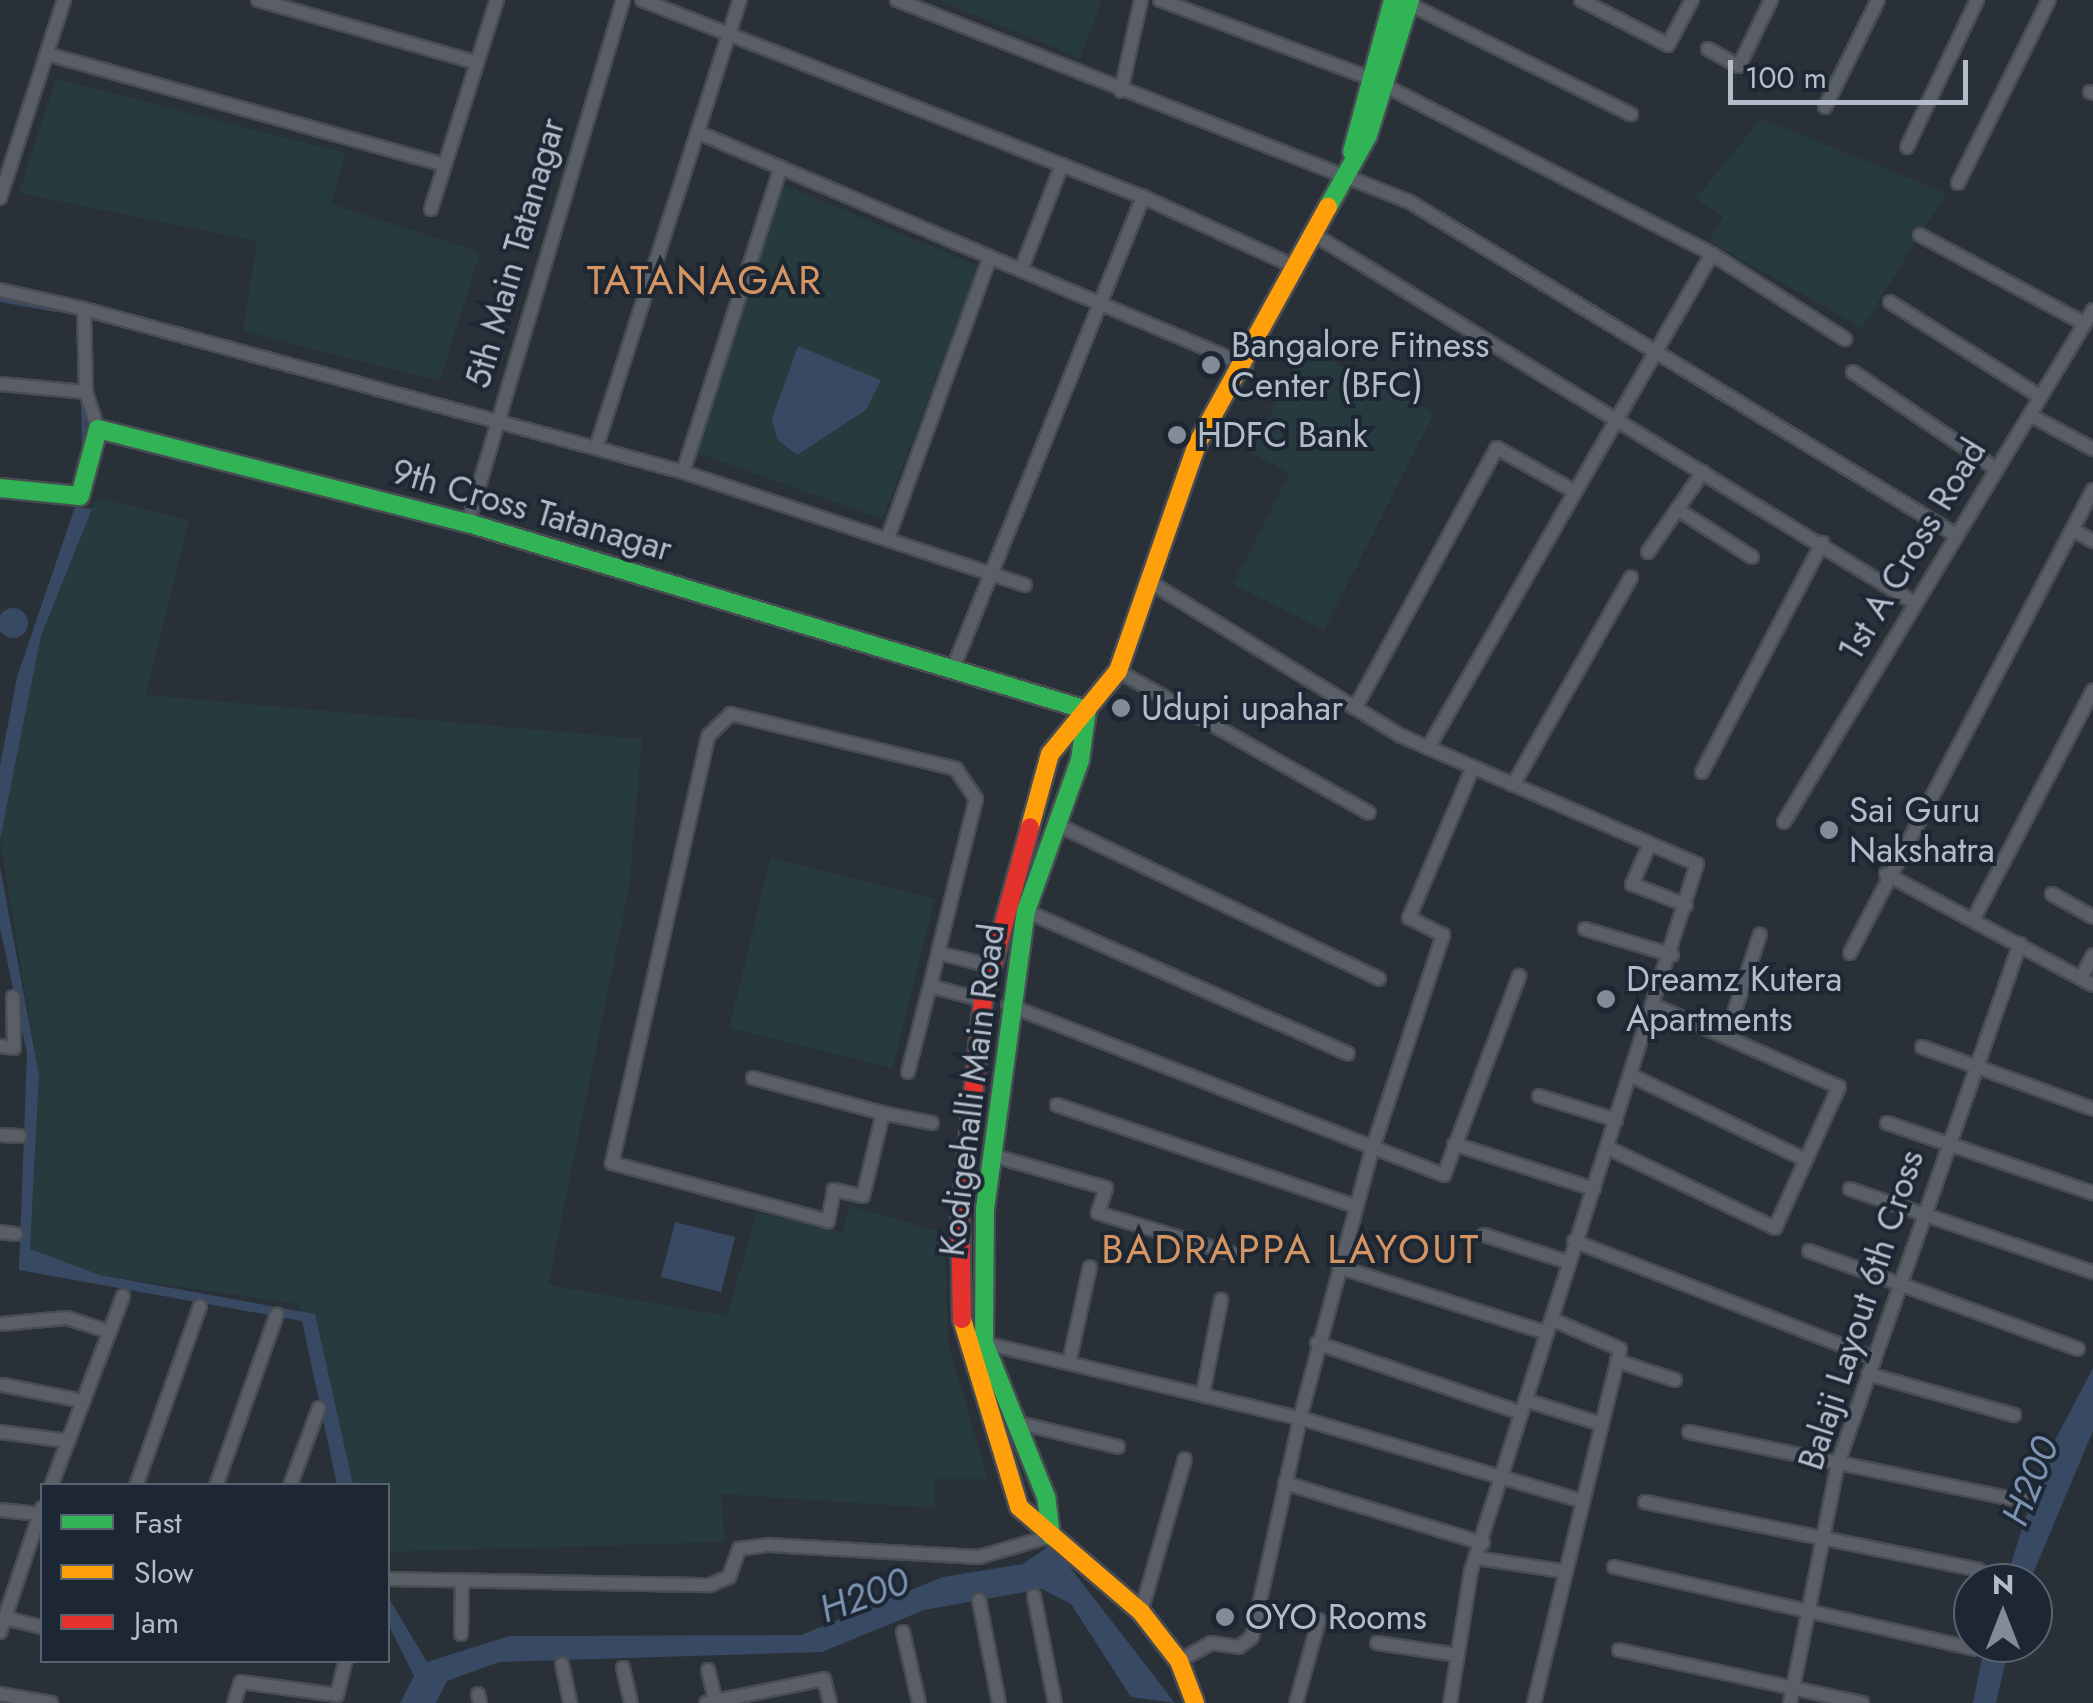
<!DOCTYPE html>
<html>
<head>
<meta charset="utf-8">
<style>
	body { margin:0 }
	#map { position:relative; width:2093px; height:1703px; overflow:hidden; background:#2a3038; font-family:Jost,sans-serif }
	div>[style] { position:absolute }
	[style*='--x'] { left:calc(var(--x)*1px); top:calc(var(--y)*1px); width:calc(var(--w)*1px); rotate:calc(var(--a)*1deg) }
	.green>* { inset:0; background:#273a3e }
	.water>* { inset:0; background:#384963 }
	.round { border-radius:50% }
	.stream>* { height:5px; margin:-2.5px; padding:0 2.5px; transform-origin:2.5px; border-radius:2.5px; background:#384963 }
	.roads { filter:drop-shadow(2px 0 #484c53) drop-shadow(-2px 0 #484c53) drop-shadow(0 2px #484c53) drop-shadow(0 -2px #484c53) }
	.street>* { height:12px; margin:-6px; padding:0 6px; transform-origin:6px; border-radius:6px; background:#5a5e66 }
	.fast>* { height:18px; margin:-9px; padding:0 9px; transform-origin:9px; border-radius:9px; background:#30b455 }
	.slow>* { height:18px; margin:-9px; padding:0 9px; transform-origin:9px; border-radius:9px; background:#ff9f0a }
	.jam>* { height:18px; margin:-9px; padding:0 9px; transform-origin:9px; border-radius:9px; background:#e5322d }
	.dots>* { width:28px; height:28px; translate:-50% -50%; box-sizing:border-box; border:5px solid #1d2633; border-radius:50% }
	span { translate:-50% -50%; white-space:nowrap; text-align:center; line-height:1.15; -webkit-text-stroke:8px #1d2633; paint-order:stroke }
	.street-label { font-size:35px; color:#b4bcc9 }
	.poi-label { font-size:35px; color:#b4bcc9 }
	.left { translate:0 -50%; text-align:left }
	.water-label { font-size:38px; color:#7c92b1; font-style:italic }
	.quarter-label { font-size:40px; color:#d59563; letter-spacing:2.5px }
	.legend { position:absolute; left:40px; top:1483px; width:350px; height:180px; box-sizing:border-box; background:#1d2633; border:2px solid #59626f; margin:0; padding:12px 18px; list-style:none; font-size:30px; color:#b4bcc9 }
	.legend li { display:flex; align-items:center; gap:20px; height:50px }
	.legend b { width:50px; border:2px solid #59626f }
	.north { position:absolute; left:1953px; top:1563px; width:100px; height:100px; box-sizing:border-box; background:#1d2633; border:2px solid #59626f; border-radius:50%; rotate:0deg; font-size:28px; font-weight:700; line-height:40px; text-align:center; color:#b4bcc9 }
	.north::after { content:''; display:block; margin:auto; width:35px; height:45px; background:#848b96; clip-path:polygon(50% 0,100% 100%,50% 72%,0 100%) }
	.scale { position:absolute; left:1728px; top:60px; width:240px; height:45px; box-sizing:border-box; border:5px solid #b4bcc9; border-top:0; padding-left:12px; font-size:30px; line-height:35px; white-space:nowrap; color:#b4bcc9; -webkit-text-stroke:8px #1d2633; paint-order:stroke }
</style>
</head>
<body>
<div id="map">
	<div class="green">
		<i style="clip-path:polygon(937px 0,1102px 0,1080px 58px)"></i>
		<i style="clip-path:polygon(56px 79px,345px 153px,331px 204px,480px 252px,440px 381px,243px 331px,257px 241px,19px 193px)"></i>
		<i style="clip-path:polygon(1761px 119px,1946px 193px,1862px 328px,1709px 241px,1723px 217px,1696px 198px)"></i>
		<i style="clip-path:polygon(784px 185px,978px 266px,883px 519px,697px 453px)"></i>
		<i style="clip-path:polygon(1304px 347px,1434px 413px,1324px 630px,1233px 584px,1290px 473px,1251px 453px)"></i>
		<i style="clip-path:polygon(96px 498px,189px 520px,146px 695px,642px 739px,629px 888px,548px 1285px,727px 1316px,757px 1212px,842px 1232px,850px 1206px,945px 1233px,948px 1344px,988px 1479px,935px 1479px,935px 1508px,722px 1494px,724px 1542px,388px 1552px,388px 1486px,353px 1485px,298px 1304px,100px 1275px,30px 1249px,39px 1075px,0 840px,41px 636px)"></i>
		<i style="clip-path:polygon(771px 858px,935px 899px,893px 1068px,729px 1028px)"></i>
	</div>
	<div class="water">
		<i style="clip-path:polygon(798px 346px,881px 380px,866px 410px,797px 455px,777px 439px,772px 419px)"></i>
		<i style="clip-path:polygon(75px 507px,92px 509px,41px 636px,0 840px,0 766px,17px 677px)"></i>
		<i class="round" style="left:-2px;top:608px;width:30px;height:30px"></i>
		<i style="clip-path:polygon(0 867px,39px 1075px,30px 1249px,100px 1275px,315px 1314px,353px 1485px,337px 1485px,302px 1321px,19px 1270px,27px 1053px,0 928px)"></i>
		<i style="clip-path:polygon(675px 1222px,735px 1237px,721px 1292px,661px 1277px)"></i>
		<i style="clip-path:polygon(2093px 1368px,2093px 1431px,2029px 1583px,2005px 1583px,2042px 1465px)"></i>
		<i style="clip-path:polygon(1052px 1544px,1175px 1703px,1131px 1697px,1071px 1604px,1042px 1589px,924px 1610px,822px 1652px,499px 1662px,447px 1681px,436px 1703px,400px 1703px,414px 1676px,388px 1624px,388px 1597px,427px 1662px,509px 1636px,801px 1635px,943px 1577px,1023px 1564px)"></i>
		<i style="clip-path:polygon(1985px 1643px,2010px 1643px,1996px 1703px,1973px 1703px)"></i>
	</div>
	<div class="stream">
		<i style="--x:0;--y:299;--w:56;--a:10.3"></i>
		<i style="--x:83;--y:400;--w:49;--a:88.8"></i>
	</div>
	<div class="roads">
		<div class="street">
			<i style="--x:258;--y:0;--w:228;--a:16"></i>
			<i style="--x:642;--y:0;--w:538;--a:21.47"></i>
			<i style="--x:897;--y:0;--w:551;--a:21.49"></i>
			<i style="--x:1410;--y:202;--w:636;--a:31.37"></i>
			<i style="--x:1160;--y:0;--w:224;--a:20.4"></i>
			<i style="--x:1370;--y:78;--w:385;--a:27.2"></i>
			<i style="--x:1581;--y:0;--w:98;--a:27.3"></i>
			<i style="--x:1668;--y:45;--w:51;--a:-61.9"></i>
			<i style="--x:1409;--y:4;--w:248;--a:26.4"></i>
			<i style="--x:1708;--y:49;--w:35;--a:29"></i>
			<i style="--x:1739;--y:66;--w:73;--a:-64.1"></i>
			<i style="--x:47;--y:54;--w:413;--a:15.6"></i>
			<i style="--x:1121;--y:91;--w:93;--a:-77.6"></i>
			<i style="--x:2090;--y:92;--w:3;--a:18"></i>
			<i style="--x:1825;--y:107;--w:119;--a:-63.6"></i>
			<i style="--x:697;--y:132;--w:319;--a:23.1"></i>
			<i style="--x:990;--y:257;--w:299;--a:110"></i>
			<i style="--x:1907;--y:147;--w:163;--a:-64.5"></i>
			<i style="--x:1958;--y:183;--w:204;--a:-63.6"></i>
			<i style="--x:0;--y:198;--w:208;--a:-72.1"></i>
			<i style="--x:431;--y:209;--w:219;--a:-72.5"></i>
			<i style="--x:1313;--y:234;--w:704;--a:31.52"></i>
			<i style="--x:1920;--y:235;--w:187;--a:28.3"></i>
			<i style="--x:990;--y:257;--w:278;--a:22.9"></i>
			<i style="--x:1021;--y:270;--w:113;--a:-68.7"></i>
			<i style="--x:0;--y:290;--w:86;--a:12.7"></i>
			<i style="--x:84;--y:309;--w:83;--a:88.6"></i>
			<i style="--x:1890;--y:302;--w:178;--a:32.2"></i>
			<i style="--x:84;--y:309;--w:621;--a:15.22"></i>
			<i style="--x:683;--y:472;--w:360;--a:18.3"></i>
			<i style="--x:1853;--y:372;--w:171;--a:34.1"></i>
			<i style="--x:0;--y:384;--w:86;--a:5.3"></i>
			<i style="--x:86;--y:392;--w:39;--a:72"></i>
			<i style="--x:2030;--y:415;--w:72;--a:28.4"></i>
			<i style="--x:596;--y:448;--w:471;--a:-72.2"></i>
			<i style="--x:683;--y:472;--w:320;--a:-72.2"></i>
			<i style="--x:1677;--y:509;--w:89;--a:32.6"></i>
			<i style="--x:468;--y:523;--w:545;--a:-73.49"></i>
			<i style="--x:2073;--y:530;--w:23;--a:29"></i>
			<i style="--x:1648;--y:552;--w:97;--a:-55.5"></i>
			<i style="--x:1153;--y:584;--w:291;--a:31.5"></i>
			<i style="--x:1401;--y:736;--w:322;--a:23.4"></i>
			<i style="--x:1697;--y:864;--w:742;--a:107.73"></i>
			<i style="--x:1471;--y:1571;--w:134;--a:99"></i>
			<i style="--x:954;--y:666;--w:506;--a:-68.05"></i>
			<i style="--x:1143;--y:197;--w:168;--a:24.6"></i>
			<i style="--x:1118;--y:671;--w:288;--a:29.5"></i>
			<i style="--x:1355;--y:708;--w:296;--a:-61.4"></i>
			<i style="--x:1497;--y:448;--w:88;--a:29.2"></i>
			<i style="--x:1428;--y:748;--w:570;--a:-60.11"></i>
			<i style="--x:1712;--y:254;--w:158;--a:32.6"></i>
			<i style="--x:1702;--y:772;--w:259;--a:-62.3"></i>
			<i style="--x:1513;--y:785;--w:239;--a:-60.4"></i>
			<i style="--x:1784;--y:822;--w:598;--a:-58.89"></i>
			<i style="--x:1056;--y:824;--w:358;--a:25.6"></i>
			<i style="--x:1649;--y:846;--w:42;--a:114.1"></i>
			<i style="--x:1632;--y:884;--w:58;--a:21.3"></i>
			<i style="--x:1886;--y:874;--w:235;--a:28.2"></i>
			<i style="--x:2052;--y:894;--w:47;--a:29.3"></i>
			<i style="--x:1026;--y:911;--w:352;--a:23.9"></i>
			<i style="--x:1973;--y:920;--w:259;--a:-62.4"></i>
			<i style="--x:1585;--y:929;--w:91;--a:16.6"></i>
			<i style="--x:1850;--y:953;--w:523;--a:-62.31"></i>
			<i style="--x:2081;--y:978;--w:26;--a:-62"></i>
			<i style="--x:983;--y:1000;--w:55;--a:-165.2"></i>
			<i style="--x:930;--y:986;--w:34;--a:-76"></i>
			<i style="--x:938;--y:953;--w:51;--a:13.5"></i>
			<i style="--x:1008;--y:1005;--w:468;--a:21.3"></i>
			<i style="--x:1444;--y:1175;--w:213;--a:-69.3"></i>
			<i style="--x:1726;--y:1037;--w:108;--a:-71.7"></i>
			<i style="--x:0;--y:1046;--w:14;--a:8"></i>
			<i style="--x:14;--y:1048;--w:51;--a:-91.1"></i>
			<i style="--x:1922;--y:1047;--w:182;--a:19.9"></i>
			<i style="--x:908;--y:1072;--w:89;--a:-75.7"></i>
			<i style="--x:1630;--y:1075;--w:195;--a:25.8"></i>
			<i style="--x:753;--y:1078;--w:135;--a:15.1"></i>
			<i style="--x:1539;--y:1096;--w:81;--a:17.3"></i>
			<i style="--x:1057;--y:1105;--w:316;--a:18.7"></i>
			<i style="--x:932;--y:1123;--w:50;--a:-168.5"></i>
			<i style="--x:883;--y:1113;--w:85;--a:103.5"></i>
			<i style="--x:863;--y:1196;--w:30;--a:-168"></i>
			<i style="--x:834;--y:1190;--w:32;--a:101"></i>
			<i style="--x:828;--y:1221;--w:224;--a:-165"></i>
			<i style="--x:612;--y:1163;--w:438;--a:-77.3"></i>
			<i style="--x:708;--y:736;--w:32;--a:-44"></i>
			<i style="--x:731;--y:714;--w:232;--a:13.7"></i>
			<i style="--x:956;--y:769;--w:36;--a:56"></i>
			<i style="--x:976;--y:799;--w:159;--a:103.9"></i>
			<i style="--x:1887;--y:1123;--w:218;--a:18.8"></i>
			<i style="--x:0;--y:1135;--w:20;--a:3"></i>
			<i style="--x:1454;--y:1144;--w:147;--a:17.8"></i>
			<i style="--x:1608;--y:1148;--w:185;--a:25.6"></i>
			<i style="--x:1775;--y:1228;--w:155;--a:-65.6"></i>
			<i style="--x:1839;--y:1087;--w:198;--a:-156.2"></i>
			<i style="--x:991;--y:1155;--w:120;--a:16"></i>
			<i style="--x:1106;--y:1188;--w:26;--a:108"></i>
			<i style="--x:1098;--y:1213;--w:145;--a:16.8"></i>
			<i style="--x:1850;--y:1189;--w:257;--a:18.9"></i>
			<i style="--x:0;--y:1232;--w:16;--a:7"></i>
			<i style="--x:1484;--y:1235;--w:88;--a:17.8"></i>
			<i style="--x:1574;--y:1241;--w:322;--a:21.3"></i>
			<i style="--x:1809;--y:1251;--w:286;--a:20"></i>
			<i style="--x:1339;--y:1267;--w:218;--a:17.6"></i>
			<i style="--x:0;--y:1324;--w:67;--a:-5.1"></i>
			<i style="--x:67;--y:1318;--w:45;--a:18"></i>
			<i style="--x:984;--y:1343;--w:325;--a:13.4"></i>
			<i style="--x:1300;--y:1418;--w:274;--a:-75"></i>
			<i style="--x:1371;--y:1153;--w:230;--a:-71.7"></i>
			<i style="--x:1443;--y:935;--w:38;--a:-153"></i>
			<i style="--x:1409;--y:918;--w:164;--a:-67"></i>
			<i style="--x:1317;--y:1343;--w:216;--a:18.9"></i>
			<i style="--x:1617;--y:1361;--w:61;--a:18.1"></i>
			<i style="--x:1069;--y:1363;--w:98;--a:-77.7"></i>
			<i style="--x:1868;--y:1374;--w:152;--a:15.7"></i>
			<i style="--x:3;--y:1385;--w:82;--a:11.3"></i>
			<i style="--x:1203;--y:1393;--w:95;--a:-79"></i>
			<i style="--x:1525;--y:1400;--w:80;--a:17.5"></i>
			<i style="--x:1015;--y:1422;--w:106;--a:13.6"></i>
			<i style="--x:0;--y:1432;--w:69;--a:7.5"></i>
			<i style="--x:1689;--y:1432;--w:341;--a:11.7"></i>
			<i style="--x:1285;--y:1483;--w:207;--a:16.9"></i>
			<i style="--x:51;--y:1486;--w:203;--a:-69.2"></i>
			<i style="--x:136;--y:1486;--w:191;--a:-70.4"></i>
			<i style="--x:216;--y:1486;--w:182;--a:-70.5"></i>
			<i style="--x:290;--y:1486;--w:83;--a:-69.6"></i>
			<i style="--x:1645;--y:1502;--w:341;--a:11.5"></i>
			<i style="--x:0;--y:1510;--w:40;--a:5.7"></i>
			<i style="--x:1477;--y:1558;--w:86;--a:8.7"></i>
			<i style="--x:1614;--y:1567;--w:369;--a:12.8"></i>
			<i style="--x:388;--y:1579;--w:322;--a:1.1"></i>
			<i style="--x:710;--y:1585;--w:21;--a:-23"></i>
			<i style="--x:729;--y:1577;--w:30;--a:-70"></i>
			<i style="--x:739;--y:1549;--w:30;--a:-8"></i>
			<i style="--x:769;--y:1545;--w:210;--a:3.3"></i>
			<i style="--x:979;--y:1557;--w:75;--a:-16.3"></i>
			<i style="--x:1034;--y:1596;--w:109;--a:78.9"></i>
			<i style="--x:979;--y:1600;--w:105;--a:79"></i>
			<i style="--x:1141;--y:1612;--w:159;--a:-74"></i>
			<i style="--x:5;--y:1618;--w:38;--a:14"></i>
			<i style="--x:0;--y:1632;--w:131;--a:-71.3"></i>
			<i style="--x:903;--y:1632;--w:73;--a:77.3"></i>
			<i style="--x:461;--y:1634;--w:54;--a:-88.9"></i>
			<i style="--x:1377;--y:1643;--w:82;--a:8.4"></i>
			<i style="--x:1619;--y:1650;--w:249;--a:12.3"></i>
			<i style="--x:1179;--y:1661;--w:37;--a:-29"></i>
			<i style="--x:1211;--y:1643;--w:28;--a:8"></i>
			<i style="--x:1239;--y:1647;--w:16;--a:-38"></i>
			<i style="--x:1252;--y:1637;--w:224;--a:-77.6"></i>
			<i style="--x:1300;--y:1418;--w:290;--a:16.4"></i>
			<i style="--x:562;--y:1664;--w:40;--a:78"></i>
			<i style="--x:623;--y:1668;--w:36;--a:77"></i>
			<i style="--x:708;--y:1670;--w:32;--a:76"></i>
			<i style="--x:0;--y:1694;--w:52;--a:10"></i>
			<i style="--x:478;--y:1694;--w:9;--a:77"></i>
			<i style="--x:234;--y:1703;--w:22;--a:-72"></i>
			<i style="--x:241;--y:1682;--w:97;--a:7.7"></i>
			<i style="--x:337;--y:1695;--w:36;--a:-76"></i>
			<i style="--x:706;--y:1703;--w:120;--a:-11.5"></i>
			<i style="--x:824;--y:1679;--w:25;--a:76"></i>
			<i style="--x:1296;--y:1703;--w:86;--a:-74.5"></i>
			<i style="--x:1534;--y:1703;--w:364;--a:-76.3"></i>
			<i style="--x:1620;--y:1349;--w:75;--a:-156.5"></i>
			<i style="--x:1790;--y:1703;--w:245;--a:-78.7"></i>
			<i style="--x:1838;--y:1463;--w:550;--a:-70.68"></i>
		</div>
		<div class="fast">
			<i style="--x:1352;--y:152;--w:157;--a:-74.9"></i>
			<i style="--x:1328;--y:207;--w:82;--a:-60.9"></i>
			<i style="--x:1368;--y:135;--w:141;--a:-72.7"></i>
			<i style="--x:0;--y:488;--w:80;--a:5.7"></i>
			<i style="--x:80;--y:496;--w:69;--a:-75"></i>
			<i style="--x:98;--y:429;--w:382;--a:14.3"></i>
			<i style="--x:468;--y:523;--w:647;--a:16.81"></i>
			<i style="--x:1051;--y:1536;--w:39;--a:-97"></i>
			<i style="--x:1046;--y:1497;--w:166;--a:-111.9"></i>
			<i style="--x:984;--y:1343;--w:134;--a:-89.6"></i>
			<i style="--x:985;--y:1209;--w:301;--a:-82.2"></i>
			<i style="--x:1026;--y:911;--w:160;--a:-70.3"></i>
			<i style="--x:1080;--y:760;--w:50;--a:-82"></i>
		</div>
		<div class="slow">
			<i style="--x:1030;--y:827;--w:76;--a:-74.7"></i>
			<i style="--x:1050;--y:754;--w:107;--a:-50.7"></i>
			<i style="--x:1118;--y:671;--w:240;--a:-70.8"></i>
			<i style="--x:1197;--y:444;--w:271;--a:-61.1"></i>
			<i style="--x:962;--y:1319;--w:196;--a:73.1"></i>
			<i style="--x:1019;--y:1507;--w:161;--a:40.7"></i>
			<i style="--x:1141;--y:1612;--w:62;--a:52.2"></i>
			<i style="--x:1179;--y:1661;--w:45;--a:69.1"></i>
		</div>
		<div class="jam">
			<i style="--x:962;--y:1319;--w:102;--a:-91.1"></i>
			<i style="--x:960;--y:1217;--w:218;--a:-83.9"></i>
			<i style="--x:983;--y:1000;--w:179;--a:-74.8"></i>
		</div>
	</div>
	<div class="dots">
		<i style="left:1211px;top:365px;background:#848b96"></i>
		<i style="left:1177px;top:435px;background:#848b96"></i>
		<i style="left:1121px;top:708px;background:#848b96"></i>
		<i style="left:1829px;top:830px;background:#848b96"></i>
		<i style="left:1606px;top:999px;background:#848b96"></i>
		<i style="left:1225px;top:1617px;background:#848b96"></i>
	</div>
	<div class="street-label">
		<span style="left:515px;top:253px;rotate:-74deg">5th Main Tatanagar</span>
		<span style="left:532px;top:510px;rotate:16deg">9th Cross Tatanagar</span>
		<span style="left:1912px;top:550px;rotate:-59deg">1st A Cross Road</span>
		<span style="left:972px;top:1090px;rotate:-83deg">Kodigehalli Main Road</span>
		<span style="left:1861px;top:1310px;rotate:-72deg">Balaji Layout 6th Cross</span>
	</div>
	<div class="poi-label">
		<span class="left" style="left:1231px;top:365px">Bangalore Fitness<br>Center (BFC)</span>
		<span class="left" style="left:1197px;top:435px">HDFC Bank</span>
		<span class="left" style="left:1141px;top:708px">Udupi upahar</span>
		<span class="left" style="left:1849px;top:830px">Sai Guru<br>Nakshatra</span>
		<span class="left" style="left:1626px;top:999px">Dreamz Kutera<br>Apartments</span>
		<span class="left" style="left:1245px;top:1617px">OYO Rooms</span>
	</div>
	<div class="water-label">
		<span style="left:2030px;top:1481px;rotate:-68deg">H200</span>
		<span style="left:864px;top:1595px;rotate:-20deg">H200</span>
	</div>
	<div class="quarter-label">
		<span style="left:705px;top:280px">TATANAGAR</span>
		<span style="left:1291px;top:1249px">BADRAPPA LAYOUT</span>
	</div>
	<ul class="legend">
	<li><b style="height:12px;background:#30b455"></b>Fast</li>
	<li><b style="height:12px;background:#ff9f0a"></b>Slow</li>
	<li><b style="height:12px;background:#e5322d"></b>Jam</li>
	</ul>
	<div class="north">N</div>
	<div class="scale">100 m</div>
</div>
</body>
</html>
